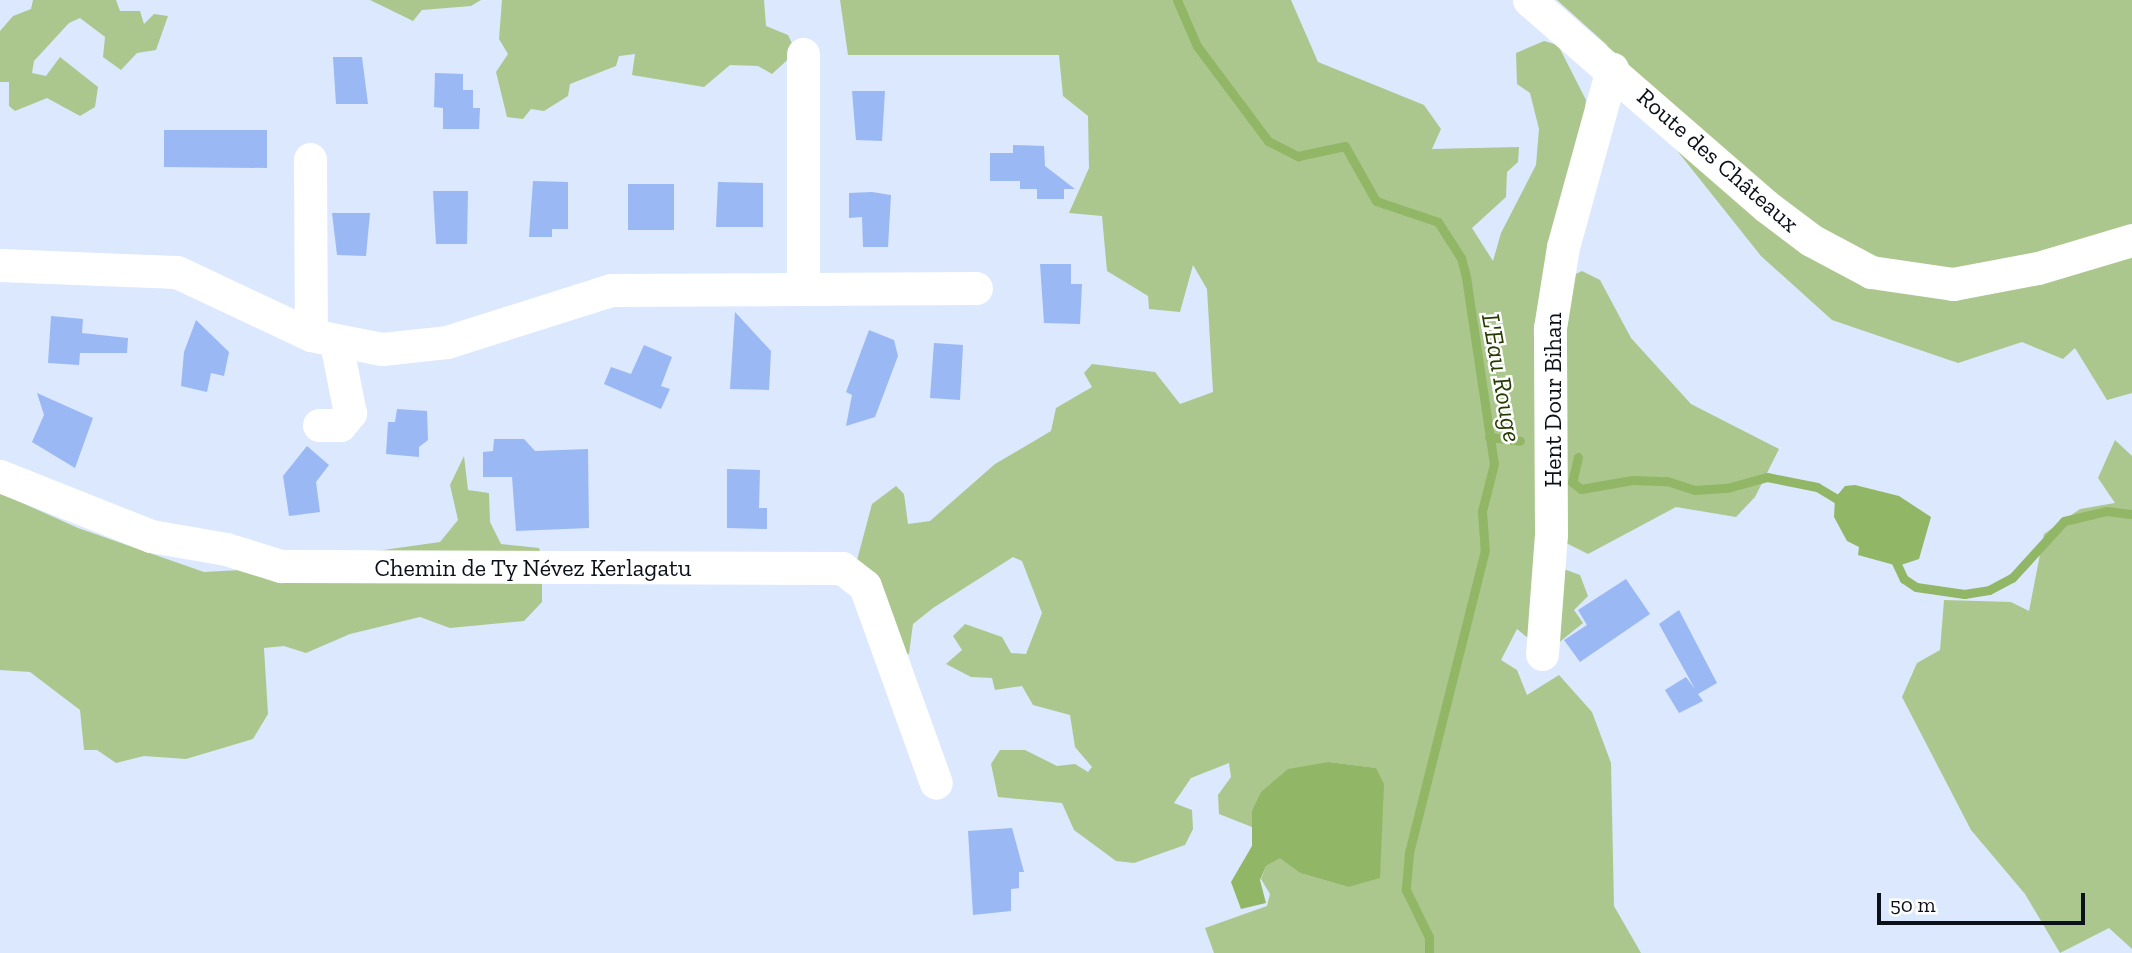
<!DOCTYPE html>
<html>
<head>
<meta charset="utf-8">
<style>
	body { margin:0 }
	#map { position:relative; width:2132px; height:953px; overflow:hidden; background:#dce8fe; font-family:"Zilla Slab",serif }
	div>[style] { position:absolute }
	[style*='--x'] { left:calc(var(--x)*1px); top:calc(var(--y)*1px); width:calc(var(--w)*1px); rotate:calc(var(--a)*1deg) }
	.green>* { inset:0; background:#abc78d }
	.water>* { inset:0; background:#91b665 }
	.stream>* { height:9px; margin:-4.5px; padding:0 4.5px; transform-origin:4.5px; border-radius:4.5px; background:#91b665 }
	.building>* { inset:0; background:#99b8f4 }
	.minor>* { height:33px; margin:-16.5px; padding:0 16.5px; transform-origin:16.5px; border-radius:16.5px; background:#fff }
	span { translate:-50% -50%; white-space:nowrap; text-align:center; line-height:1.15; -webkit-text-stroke:5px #fff; paint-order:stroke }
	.street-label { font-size:24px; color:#0b1019 }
	.water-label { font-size:26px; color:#253b00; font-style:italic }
	.scale { position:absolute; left:1877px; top:893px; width:208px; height:32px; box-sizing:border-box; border:4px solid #0b1019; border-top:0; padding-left:9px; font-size:21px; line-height:24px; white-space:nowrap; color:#0b1019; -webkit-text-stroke:5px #fff; paint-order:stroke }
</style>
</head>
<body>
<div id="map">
	<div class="green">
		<i style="clip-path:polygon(33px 0,116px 0,120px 11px,140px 11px,144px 24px,154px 14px,168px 16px,156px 50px,137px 53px,121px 70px,103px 57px,105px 37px,80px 18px,69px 23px,34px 61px,32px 73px,46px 76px,60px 57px,98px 87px,95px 107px,80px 116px,47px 98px,15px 111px,9px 106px,9px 82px,0 82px,0 31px,13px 16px,31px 9px)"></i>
		<i style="clip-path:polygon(370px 0,481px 0,471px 6px,422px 10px,413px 21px)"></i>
		<i style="clip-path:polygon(502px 0,764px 0,766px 26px,788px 35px,796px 52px,772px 74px,758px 66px,730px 65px,704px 87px,632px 75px,635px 54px,619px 56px,616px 66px,570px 84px,568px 96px,544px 111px,531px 109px,523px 119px,507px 117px,496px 72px,508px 54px,499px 39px)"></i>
		<i style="clip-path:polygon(840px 0,1291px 0,1318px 62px,1424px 105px,1441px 129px,1432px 149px,1519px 147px,1518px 162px,1507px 172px,1506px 197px,1472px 228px,1493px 261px,1501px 233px,1536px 165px,1539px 129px,1530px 93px,1517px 84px,1516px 53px,1544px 41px,1558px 45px,1586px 100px,1563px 280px,1582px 271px,1600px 280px,1631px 338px,1691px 404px,1779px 449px,1755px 497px,1736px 517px,1676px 507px,1588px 554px,1566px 543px,1561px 568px,1580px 575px,1588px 596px,1574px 610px,1583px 623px,1546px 653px,1517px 629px,1501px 660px,1517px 670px,1527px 695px,1559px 675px,1592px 712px,1611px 763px,1614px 906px,1641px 953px,1214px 953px,1205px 928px,1267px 906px,1270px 894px,1261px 879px,1266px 866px,1280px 857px,1300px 873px,1348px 887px,1375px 768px,1329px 762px,1254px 811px,1252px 827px,1219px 814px,1218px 795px,1231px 777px,1229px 763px,1191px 778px,1174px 803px,1192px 810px,1193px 829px,1185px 845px,1134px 863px,1116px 861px,1074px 830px,1062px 803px,998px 797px,991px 764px,1000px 750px,1025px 750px,1057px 766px,1075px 764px,1088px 772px,1092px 767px,1075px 747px,1070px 715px,1033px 705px,1022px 686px,995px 690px,992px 678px,971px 677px,946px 664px,962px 650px,953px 636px,965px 624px,1002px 637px,1011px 653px,1026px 654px,1042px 613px,1022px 561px,1013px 557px,933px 608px,913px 624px,909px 654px,900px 653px,856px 564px,872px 504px,896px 486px,904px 494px,908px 524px,930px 521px,995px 464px,1051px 431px,1056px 408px,1092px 387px,1084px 373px,1092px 364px,1155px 372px,1180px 404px,1213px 392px,1207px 289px,1193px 265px,1180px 312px,1149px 309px,1148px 296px,1107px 271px,1102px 216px,1069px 213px,1089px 168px,1088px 116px,1063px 96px,1059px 55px,848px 55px)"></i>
		<i style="clip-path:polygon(1557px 0,2132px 0,2132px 393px,2107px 400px,2075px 348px,2063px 359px,2022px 342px,1958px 363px,1832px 320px,1761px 256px,1612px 69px,1607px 45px)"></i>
		<i style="clip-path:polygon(2115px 440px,2132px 456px,2132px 949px,2109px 928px,2060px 953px,2025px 894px,1971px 830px,1902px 697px,1917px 663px,1940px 650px,1944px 600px,2011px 602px,2029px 611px,2044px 534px,2080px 509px,2115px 503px,2098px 478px)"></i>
		<i style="clip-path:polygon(464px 456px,468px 490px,489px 493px,490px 522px,501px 544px,539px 548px,542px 557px,542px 602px,524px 621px,450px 628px,420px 617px,350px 634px,306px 653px,284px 646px,264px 648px,268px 714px,253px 739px,186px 759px,144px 756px,116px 763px,97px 750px,84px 750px,80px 710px,30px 672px,0 670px,0 493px,78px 528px,204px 572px,241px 570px,440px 542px,458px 520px,450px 485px)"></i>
	</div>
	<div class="water">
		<i style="clip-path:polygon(1855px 485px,1899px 496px,1931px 517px,1919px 559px,1898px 566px,1858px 555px,1859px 547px,1847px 541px,1834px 517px,1835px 498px,1845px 486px)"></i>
		<i style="clip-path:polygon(1329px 762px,1376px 768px,1384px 784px,1380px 878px,1348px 887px,1300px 873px,1280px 858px,1266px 866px,1260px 880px,1266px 903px,1241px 909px,1231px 882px,1252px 846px,1252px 811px,1261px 792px,1288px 769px)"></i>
	</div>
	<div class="stream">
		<i style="--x:1177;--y:0;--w:50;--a:66.5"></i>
		<i style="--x:1197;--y:46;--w:119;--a:53.2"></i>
		<i style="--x:1268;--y:141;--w:34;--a:27"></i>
		<i style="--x:1298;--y:156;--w:48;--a:-12"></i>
		<i style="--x:1345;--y:146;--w:63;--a:60.6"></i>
		<i style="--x:1376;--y:201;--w:65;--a:18.7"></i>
		<i style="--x:1438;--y:222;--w:43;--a:57.4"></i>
		<i style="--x:1461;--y:258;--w:20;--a:75"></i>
		<i style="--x:1466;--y:277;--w:189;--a:81.5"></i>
		<i style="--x:1494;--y:464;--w:49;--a:104.3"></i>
		<i style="--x:1482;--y:511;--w:39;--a:86"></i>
		<i style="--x:1485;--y:550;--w:312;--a:104.1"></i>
		<i style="--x:1409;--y:853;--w:37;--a:95"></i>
		<i style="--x:1406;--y:890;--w:52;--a:63.9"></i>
		<i style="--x:1429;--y:937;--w:16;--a:90"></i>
		<i style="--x:1489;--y:437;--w:31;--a:7"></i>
		<i style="--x:1578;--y:457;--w:26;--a:103"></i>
		<i style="--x:1572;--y:482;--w:11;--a:38"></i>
		<i style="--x:1581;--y:489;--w:52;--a:-10"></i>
		<i style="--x:1632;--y:480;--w:35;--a:2"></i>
		<i style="--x:1667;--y:481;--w:29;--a:18"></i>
		<i style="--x:1695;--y:490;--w:32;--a:-4"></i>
		<i style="--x:1727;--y:488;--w:41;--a:-15.4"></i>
		<i style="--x:1767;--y:477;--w:51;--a:11.3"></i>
		<i style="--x:1817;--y:487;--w:31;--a:31"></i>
		<i style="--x:1894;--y:558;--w:23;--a:65"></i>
		<i style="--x:1904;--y:579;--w:14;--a:34"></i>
		<i style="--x:1916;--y:587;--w:49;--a:8.3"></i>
		<i style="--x:1964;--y:594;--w:25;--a:-9"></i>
		<i style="--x:1989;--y:590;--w:26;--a:-28"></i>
		<i style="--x:2012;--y:578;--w:77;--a:-47.6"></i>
		<i style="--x:2064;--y:521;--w:43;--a:-13.4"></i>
		<i style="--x:2106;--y:511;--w:26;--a:7"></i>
	</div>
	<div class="building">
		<i style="clip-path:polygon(333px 57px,362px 57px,368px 104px,336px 104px)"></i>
		<i style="clip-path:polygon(435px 73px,463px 74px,463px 90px,473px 90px,473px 108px,480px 108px,479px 129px,443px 129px,443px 108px,434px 107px)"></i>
		<i style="clip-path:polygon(852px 91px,885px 91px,882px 141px,856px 140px)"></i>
		<i style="clip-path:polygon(164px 130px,267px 130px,267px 168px,164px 167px)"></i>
		<i style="clip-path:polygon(1013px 145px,1044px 146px,1045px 166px,1075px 189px,1064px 189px,1064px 199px,1037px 199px,1037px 189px,1020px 189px,1020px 181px,990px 181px,990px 153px,1013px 153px)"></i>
		<i style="clip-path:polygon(533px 181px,568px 182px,568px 229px,552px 229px,552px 237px,529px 237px)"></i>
		<i style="clip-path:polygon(718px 182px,763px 183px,763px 227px,716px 227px)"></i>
		<i style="clip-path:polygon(628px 184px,674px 184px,674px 230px,628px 230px)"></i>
		<i style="clip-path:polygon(433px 191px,468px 191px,467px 244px,436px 244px)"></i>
		<i style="clip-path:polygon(872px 192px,891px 195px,888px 247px,863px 247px,862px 217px,849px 218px,849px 193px)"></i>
		<i style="clip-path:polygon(332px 213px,370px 213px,366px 256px,337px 255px)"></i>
		<i style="clip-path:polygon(1040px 264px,1071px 264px,1071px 284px,1082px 284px,1080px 324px,1044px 323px)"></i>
		<i style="clip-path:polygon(735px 312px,771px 351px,769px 390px,730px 389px)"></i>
		<i style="clip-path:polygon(51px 316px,83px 319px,82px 333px,128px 338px,127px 353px,80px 353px,79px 365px,48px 363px)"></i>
		<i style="clip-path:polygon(196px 320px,229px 352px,224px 376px,211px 373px,207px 392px,181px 386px,184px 352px)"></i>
		<i style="clip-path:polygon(869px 330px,894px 340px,898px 356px,875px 417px,846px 426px,852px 395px,846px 392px)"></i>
		<i style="clip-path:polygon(934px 343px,963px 345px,960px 400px,930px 398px)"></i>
		<i style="clip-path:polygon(644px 345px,672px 357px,661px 386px,670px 389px,661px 409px,604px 384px,611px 367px,631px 374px)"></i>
		<i style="clip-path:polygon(37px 393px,93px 418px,75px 468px,32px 442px,44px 415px)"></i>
		<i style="clip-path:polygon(397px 409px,427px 411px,428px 440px,419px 447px,419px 457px,386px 454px,388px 422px,395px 422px)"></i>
		<i style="clip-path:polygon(494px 439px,524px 439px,535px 451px,588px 449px,589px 528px,516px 531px,512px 477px,483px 477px,483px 452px,493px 451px)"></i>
		<i style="clip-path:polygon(307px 446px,329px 465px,316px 482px,320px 512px,289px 516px,283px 476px)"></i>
		<i style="clip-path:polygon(727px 469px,760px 470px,759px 508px,767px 508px,767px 529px,727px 528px)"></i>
		<i style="clip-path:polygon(1626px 579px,1650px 614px,1580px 662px,1564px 640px,1587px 625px,1578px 610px)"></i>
		<i style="clip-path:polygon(1679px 610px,1717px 683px,1698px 694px,1703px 701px,1679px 713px,1665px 690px,1686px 677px,1695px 689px,1659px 624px)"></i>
		<i style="clip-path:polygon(1012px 828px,1024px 872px,1019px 872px,1019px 888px,1011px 889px,1011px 911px,973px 915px,968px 831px)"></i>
	</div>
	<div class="minor">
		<i style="--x:1529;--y:0;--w:314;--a:41"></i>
		<i style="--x:1766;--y:206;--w:56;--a:37.1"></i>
		<i style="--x:1811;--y:240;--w:68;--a:28.1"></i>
		<i style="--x:1871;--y:272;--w:83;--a:8.3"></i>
		<i style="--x:1953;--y:284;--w:86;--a:-10.7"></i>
		<i style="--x:2038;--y:268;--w:98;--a:-16.6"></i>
		<i style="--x:310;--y:159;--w:176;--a:89.7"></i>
		<i style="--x:0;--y:265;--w:177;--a:2.3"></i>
		<i style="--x:177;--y:272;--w:148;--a:25.2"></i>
		<i style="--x:311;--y:335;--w:72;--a:11.2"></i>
		<i style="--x:382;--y:349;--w:65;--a:-6.1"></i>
		<i style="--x:447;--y:342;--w:172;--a:-17.6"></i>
		<i style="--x:611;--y:290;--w:365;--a:-0.3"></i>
		<i style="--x:803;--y:289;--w:235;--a:-90"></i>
		<i style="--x:319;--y:425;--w:21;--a:0"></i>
		<i style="--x:340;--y:425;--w:16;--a:-50"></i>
		<i style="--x:350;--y:413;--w:71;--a:-101.3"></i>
		<i style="--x:0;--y:476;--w:162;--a:21.7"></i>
		<i style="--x:151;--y:536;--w:76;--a:9.8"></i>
		<i style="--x:226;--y:549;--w:58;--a:17.2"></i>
		<i style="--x:281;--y:566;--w:561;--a:0.2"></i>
		<i style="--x:842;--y:568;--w:29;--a:38"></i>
		<i style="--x:865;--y:586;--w:209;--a:70.2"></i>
		<i style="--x:1542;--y:654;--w:120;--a:-85.7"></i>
		<i style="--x:1551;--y:534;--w:206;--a:-90.3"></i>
		<i style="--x:1550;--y:328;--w:82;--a:-80.9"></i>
		<i style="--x:1563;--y:247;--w:185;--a:-74.6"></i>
	</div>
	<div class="street-label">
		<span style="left:1718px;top:160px;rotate:41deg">Route des Châteaux</span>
		<span style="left:1553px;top:400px;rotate:-90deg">Hent Dour Bihan</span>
		<span style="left:533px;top:568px">Chemin de Ty Névez Kerlagatu</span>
	</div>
	<div class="water-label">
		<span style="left:1501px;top:378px;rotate:80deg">L'Eau Rouge</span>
	</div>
	<div class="scale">50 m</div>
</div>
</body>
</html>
